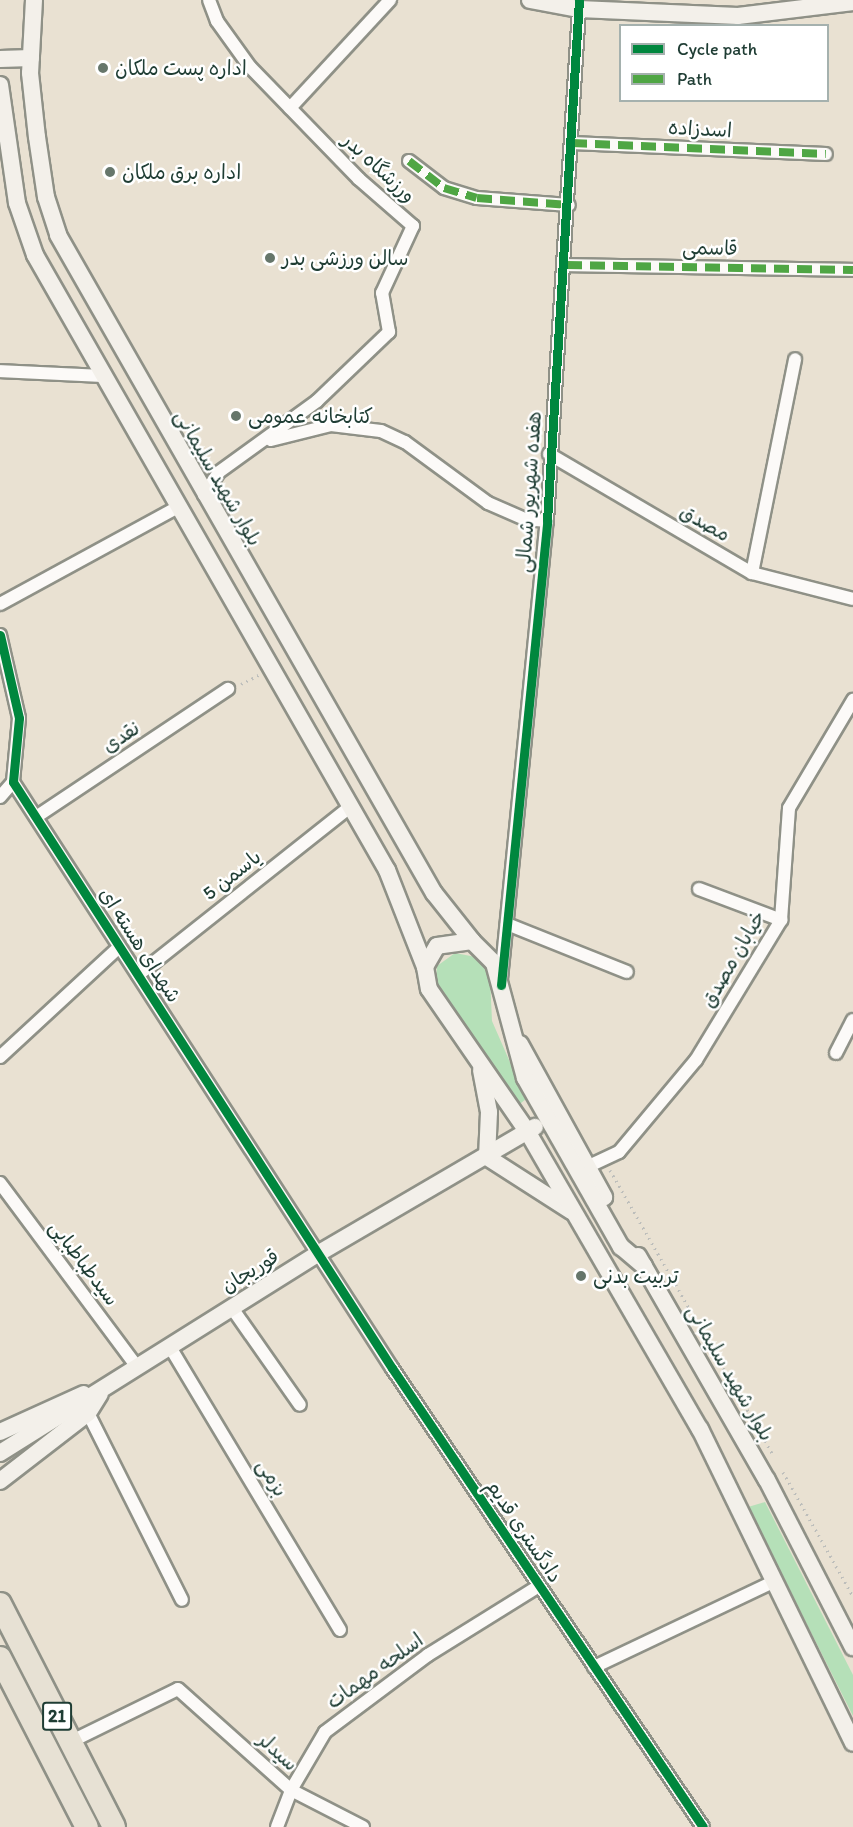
<!DOCTYPE html>
<html>
<head>
<meta charset="utf-8">
<style>
	body { margin:0 }
	#map { position:relative; width:853px; height:1827px; overflow:hidden; background:#e9e1d2; font-family:Itim,"Playpen Sans Arabic",sans-serif }
	div>[style] { position:absolute }
	[style*='--x'] { left:calc(var(--x)*1px); top:calc(var(--y)*1px); width:calc(var(--w)*1px); rotate:calc(var(--a)*1deg) }
	.green>* { inset:0; background:#b5e0b8 }
	.path>* { height:3px; margin-top:-1.5px; transform-origin:0; background:repeating-linear-gradient(90deg,#bdbebb 0 1.5px,transparent 0 6px) }
	.roads { filter:drop-shadow(2px 0 #8f9187) drop-shadow(-2px 0 #8f9187) drop-shadow(0 2px #8f9187) drop-shadow(0 -2px #8f9187) }
	.street>* { height:12px; margin:-6px; padding:0 6px; transform-origin:6px; border-radius:6px; background:#fcfaf8 }
	.secondary>* { height:16px; margin:-8px; padding:0 8px; transform-origin:8px; border-radius:8px; background:#f3f0ea }
	.highway>* { height:22px; margin:-11px; padding:0 11px; transform-origin:11px; border-radius:11px; background:#e7e1d4 }
	.quiet>* { height:8px; margin-top:-4px; transform-origin:0; background:repeating-linear-gradient(90deg,#4fa644 0 15px,transparent 0 23px) }
	.cycleway>* { height:9px; margin:-4.5px; padding:0 4.5px; transform-origin:4.5px; border-radius:4.5px; background:#00873e }
	.dots>* { width:16px; height:16px; translate:-50% -50%; box-sizing:border-box; border:3px solid #fff; border-radius:50% }
	span { translate:-50% -50%; white-space:nowrap; text-align:center; line-height:1.15; -webkit-text-stroke:5px #fff; paint-order:stroke }
	.shield-label span { padding:2px 4px; background:#fff; border:2px solid; border-radius:4px; -webkit-text-stroke-width:0 }
	.shield-label { font-size:18px; color:#1f3d34; font-weight:700 }
	.poi-label { font-size:20px; color:#1f3d34 }
	.left { translate:0 -50%; text-align:left }
	.street-label { font-size:20px; color:#1f3d34 }
	.legend { position:absolute; left:619px; top:24px; width:210px; height:78px; box-sizing:border-box; background:#fff; border:2px solid #a5b1ae; margin:0; padding:8px 10px; list-style:none; font-size:18px; color:#1f3d34 }
	.legend li { display:flex; align-items:center; gap:12px; height:30px }
	.legend b { width:30px; border:2px solid #a5b1ae }
</style>
</head>
<body>
<div id="map">
	<div class="green">
		<i style="clip-path:polygon(455px 953px,481px 958px,490px 977px,492px 1021px,526px 1099px,516px 1107px,457px 1013px,435px 988px,437px 966px)"></i>
		<i style="clip-path:polygon(765px 1502px,853px 1675px,853px 1716px,748px 1507px)"></i>
	</div>
	<div class="path">
		<i style="--x:241;--y:684;--w:20;--a:-27"></i>
		<i style="--x:610;--y:1170;--w:326;--a:60.2"></i>
		<i style="--x:783;--y:1472;--w:142;--a:60.6"></i>
	</div>
	<div class="roads">
		<div class="street">
			<i style="--x:290;--y:108;--w:147;--a:-47.2"></i>
			<i style="--x:572;--y:143;--w:254;--a:2.5"></i>
			<i style="--x:409;--y:161;--w:44;--a:37.6"></i>
			<i style="--x:444;--y:188;--w:34;--a:17"></i>
			<i style="--x:477;--y:198;--w:92;--a:4.4"></i>
			<i style="--x:567;--y:265;--w:286;--a:1"></i>
			<i style="--x:0;--y:371;--w:102;--a:2.8"></i>
			<i style="--x:271;--y:440;--w:62;--a:-14"></i>
			<i style="--x:331;--y:425;--w:50;--a:6.8"></i>
			<i style="--x:381;--y:431;--w:26;--a:25"></i>
			<i style="--x:405;--y:442;--w:103;--a:36.3"></i>
			<i style="--x:488;--y:503;--w:40;--a:23.4"></i>
			<i style="--x:525;--y:519;--w:22;--a:5"></i>
			<i style="--x:549;--y:454;--w:235;--a:30.4"></i>
			<i style="--x:752;--y:573;--w:104;--a:14.4"></i>
			<i style="--x:204;--y:495;--w:27;--a:-57"></i>
			<i style="--x:219;--y:472;--w:121;--a:-35.9"></i>
			<i style="--x:317;--y:401;--w:100;--a:-43.8"></i>
			<i style="--x:389;--y:332;--w:40;--a:-100"></i>
			<i style="--x:382;--y:293;--w:74;--a:-65.2"></i>
			<i style="--x:413;--y:226;--w:72;--a:-139"></i>
			<i style="--x:359;--y:179;--w:156;--a:-134.2"></i>
			<i style="--x:250;--y:67;--w:57;--a:-125.7"></i>
			<i style="--x:217;--y:21;--w:22;--a:-111"></i>
			<i style="--x:752;--y:573;--w:218;--a:-78.6"></i>
			<i style="--x:0;--y:604;--w:203;--a:-28.6"></i>
			<i style="--x:0;--y:635;--w:85;--a:77.1"></i>
			<i style="--x:19;--y:718;--w:64;--a:95.4"></i>
			<i style="--x:13;--y:782;--w:698;--a:57.11"></i>
			<i style="--x:392;--y:1368;--w:554;--a:55.88"></i>
			<i style="--x:0;--y:797;--w:20;--a:-49"></i>
			<i style="--x:36;--y:817;--w:231;--a:-33.7"></i>
			<i style="--x:699;--y:889;--w:88;--a:20.7"></i>
			<i style="--x:507;--y:924;--w:129;--a:21.8"></i>
			<i style="--x:138;--y:975;--w:272;--a:-38.4"></i>
			<i style="--x:501;--y:979;--w:460;--a:-84.3"></i>
			<i style="--x:547;--y:521;--w:513;--a:-86.42"></i>
			<i style="--x:836;--y:1053;--w:37;--a:-63"></i>
			<i style="--x:0;--y:1057;--w:162;--a:-42.7"></i>
			<i style="--x:589;--y:1166;--w:33;--a:-25"></i>
			<i style="--x:619;--y:1152;--w:120;--a:-50.1"></i>
			<i style="--x:696;--y:1060;--w:164;--a:-58.7"></i>
			<i style="--x:781;--y:920;--w:112;--a:-85.9"></i>
			<i style="--x:789;--y:808;--w:126;--a:-59.3"></i>
			<i style="--x:0;--y:1183;--w:229;--a:53.3"></i>
			<i style="--x:232;--y:1308;--w:118;--a:55"></i>
			<i style="--x:170;--y:1347;--w:330;--a:59"></i>
			<i style="--x:88;--y:1413;--w:209;--a:63.3"></i>
			<i style="--x:594;--y:1667;--w:200;--a:-25.4"></i>
			<i style="--x:70;--y:1742;--w:120;--a:-26.1"></i>
			<i style="--x:178;--y:1689;--w:152;--a:41.8"></i>
			<i style="--x:291;--y:1790;--w:81;--a:27.2"></i>
			<i style="--x:277;--y:1827;--w:40;--a:-69"></i>
			<i style="--x:291;--y:1790;--w:67;--a:-59.6"></i>
			<i style="--x:325;--y:1732;--w:129;--a:-36.8"></i>
			<i style="--x:428;--y:1655;--w:131;--a:-31.9"></i>
		</div>
		<div class="secondary">
			<i style="--x:34;--y:0;--w:73;--a:93.1"></i>
			<i style="--x:30;--y:73;--w:64;--a:83.8"></i>
			<i style="--x:37;--y:137;--w:61;--a:81.5"></i>
			<i style="--x:46;--y:197;--w:40;--a:72"></i>
			<i style="--x:58;--y:235;--w:758;--a:60.26"></i>
			<i style="--x:434;--y:893;--w:61;--a:51.6"></i>
			<i style="--x:530;--y:0;--w:50;--a:10.4"></i>
			<i style="--x:579;--y:9;--w:159;--a:2.5"></i>
			<i style="--x:738;--y:16;--w:116;--a:-6.9"></i>
			<i style="--x:0;--y:59;--w:31;--a:-2"></i>
			<i style="--x:0;--y:85;--w:119;--a:81.8"></i>
			<i style="--x:17;--y:203;--w:55;--a:70.9"></i>
			<i style="--x:35;--y:255;--w:709;--a:60.22"></i>
			<i style="--x:387;--y:870;--w:104;--a:68.6"></i>
			<i style="--x:520;--y:1044;--w:175;--a:61.2"></i>
			<i style="--x:481;--y:1070;--w:43;--a:79.2"></i>
			<i style="--x:489;--y:1112;--w:45;--a:92.5"></i>
			<i style="--x:487;--y:1157;--w:100;--a:32.7"></i>
			<i style="--x:638;--y:1256;--w:258;--a:60.1"></i>
			<i style="--x:767;--y:1480;--w:188;--a:62.8"></i>
			<i style="--x:644;--y:1266;--w:30;--a:-140"></i>
			<i style="--x:621;--y:1247;--w:194;--a:-119.6"></i>
			<i style="--x:525;--y:1078;--w:119;--a:-105.1"></i>
			<i style="--x:494;--y:963;--w:31;--a:-135"></i>
			<i style="--x:472;--y:941;--w:35;--a:172"></i>
			<i style="--x:437;--y:946;--w:24;--a:120"></i>
			<i style="--x:425;--y:967;--w:22;--a:80"></i>
			<i style="--x:429;--y:989;--w:173;--a:55.4"></i>
			<i style="--x:527;--y:1131;--w:345;--a:59.9"></i>
			<i style="--x:700;--y:1429;--w:349;--a:64"></i>
			<i style="--x:0;--y:1432;--w:92;--a:-24.3"></i>
			<i style="--x:0;--y:1453;--w:377;--a:-32.1"></i>
			<i style="--x:319;--y:1253;--w:250;--a:-30.3"></i>
			<i style="--x:0;--y:1481;--w:111;--a:-37.7"></i>
			<i style="--x:88;--y:1413;--w:22;--a:-58"></i>
		</div>
		<div class="highway">
			<i style="--x:0;--y:1604;--w:250;--a:62.9"></i>
			<i style="--x:0;--y:1658;--w:190;--a:62.8"></i>
		</div>
	</div>
	<div class="quiet">
		<i style="--x:572;--y:143;--w:254;--a:2.5"></i>
		<i style="--x:409;--y:161;--w:44;--a:37.6"></i>
		<i style="--x:444;--y:188;--w:34;--a:17"></i>
		<i style="--x:477;--y:198;--w:92;--a:4.4"></i>
		<i style="--x:567;--y:265;--w:286;--a:1"></i>
	</div>
	<div class="cycleway">
		<i style="--x:0;--y:635;--w:85;--a:77.1"></i>
		<i style="--x:19;--y:718;--w:64;--a:95.4"></i>
		<i style="--x:13;--y:782;--w:698;--a:57.11"></i>
		<i style="--x:392;--y:1368;--w:554;--a:55.88"></i>
		<i style="--x:501;--y:985;--w:466;--a:-84.3"></i>
		<i style="--x:547;--y:521;--w:522;--a:-86.49"></i>
	</div>
	<div class="dots">
		<i style="left:103px;top:68px;background:#66766b"></i>
		<i style="left:110px;top:172px;background:#66766b"></i>
		<i style="left:270px;top:258px;background:#66766b"></i>
		<i style="left:236px;top:416px;background:#66766b"></i>
		<i style="left:581px;top:1276px;background:#66766b"></i>
	</div>
	<div class="shield-label">
		<span style="left:57px;top:1716px">21</span>
	</div>
	<div class="poi-label">
		<span class="left" style="left:115px;top:68px">اداره پست ملکان</span>
		<span class="left" style="left:122px;top:172px">اداره برق ملکان</span>
		<span class="left" style="left:282px;top:258px">سالن ورزشی بدر</span>
		<span class="left" style="left:248px;top:416px">کتابخانه عمومی</span>
		<span class="left" style="left:593px;top:1276px">تربیت بدنی</span>
	</div>
	<div class="street-label">
		<span style="left:700px;top:129px;rotate:3deg">اسدزاده</span>
		<span style="left:379px;top:168px;rotate:43deg">ورزشگاه بدر</span>
		<span style="left:710px;top:248px;rotate:1deg">قاسمی</span>
		<span style="left:218px;top:478px;rotate:60deg">بلوار شهید سلیمانی</span>
		<span style="left:529px;top:492px;rotate:-86deg">هفده شهریور شمالی</span>
		<span style="left:705px;top:523px;rotate:30deg">مصدق</span>
		<span style="left:121px;top:737px;rotate:-34deg">نقدی</span>
		<span style="left:232px;top:875px;rotate:-38deg">یاسمن 5</span>
		<span style="left:140px;top:945px;rotate:57deg">شهدای هسته ای</span>
		<span style="left:733px;top:959px;rotate:-60deg">خیابان مصدق</span>
		<span style="left:84px;top:1263px;rotate:53deg">سیدطباطبایی</span>
		<span style="left:250px;top:1271px;rotate:-32deg">قوریجان</span>
		<span style="left:730px;top:1373px;rotate:60deg">بلوار شهید سلیمانی</span>
		<span style="left:272px;top:1478px;rotate:59deg">بزمی</span>
		<span style="left:524px;top:1531px;rotate:56deg">دادگستری قدیم</span>
		<span style="left:375px;top:1671px;rotate:-36deg">اسلحه مهمات</span>
		<span style="left:278px;top:1752px;rotate:42deg">سیدلر</span>
	</div>
	<ul class="legend">
	<li><b style="height:8px;background:#00873e"></b>Cycle path</li>
	<li><b style="height:8px;background:#4fa644"></b>Path</li>
	</ul>
</div>
</body>
</html>
